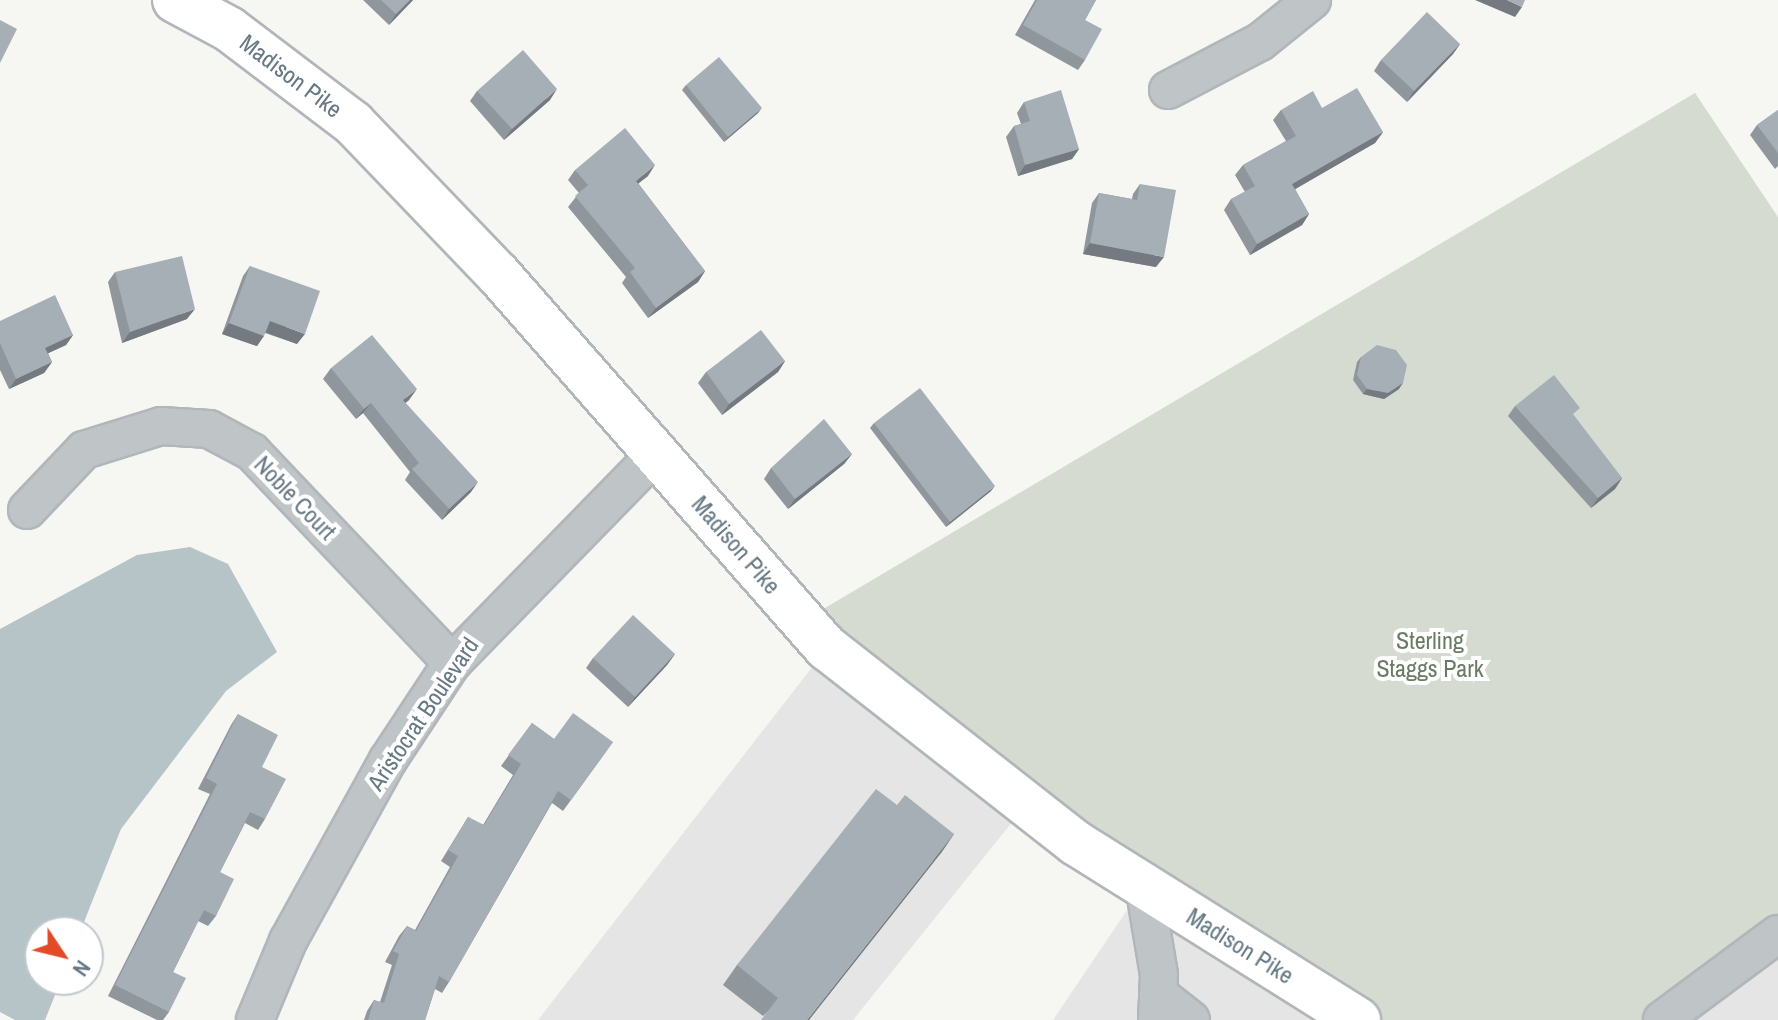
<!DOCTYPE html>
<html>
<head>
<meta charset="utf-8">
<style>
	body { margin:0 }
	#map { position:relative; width:1778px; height:1020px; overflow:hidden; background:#f6f6f3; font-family:"Archivo Narrow",sans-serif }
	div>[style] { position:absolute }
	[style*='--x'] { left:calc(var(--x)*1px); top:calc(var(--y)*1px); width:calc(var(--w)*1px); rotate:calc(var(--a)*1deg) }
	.built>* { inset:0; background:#e4e5e4 }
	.green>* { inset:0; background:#d6dbd2 }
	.water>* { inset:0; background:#b6c3c7 }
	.roads { filter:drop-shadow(2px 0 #b1b6ba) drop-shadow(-2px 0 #b1b6ba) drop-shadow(0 2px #b1b6ba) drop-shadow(0 -2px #b1b6ba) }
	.minor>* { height:36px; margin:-18px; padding:0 18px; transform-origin:18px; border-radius:18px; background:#bfc4c7 }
	.major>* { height:44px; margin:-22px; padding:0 22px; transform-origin:22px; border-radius:22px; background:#fff }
	.wall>* { inset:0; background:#8f969c }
	.shaded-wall>* { inset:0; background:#747a7f }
	.building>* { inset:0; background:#a6afb5 }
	span { translate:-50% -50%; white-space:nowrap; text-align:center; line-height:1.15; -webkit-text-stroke:8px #fff; paint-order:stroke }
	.street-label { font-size:24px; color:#657884 }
	.park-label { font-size:24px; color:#6a7b64 }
	.north { position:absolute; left:24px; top:916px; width:80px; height:80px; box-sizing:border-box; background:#fff; border:2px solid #c1c9ce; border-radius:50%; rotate:125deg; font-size:22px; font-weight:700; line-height:32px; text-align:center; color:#657884 }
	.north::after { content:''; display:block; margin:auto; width:28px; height:36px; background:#e34b26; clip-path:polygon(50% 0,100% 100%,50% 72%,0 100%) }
</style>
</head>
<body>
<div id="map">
	<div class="built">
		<i style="clip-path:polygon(827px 648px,1025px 806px,853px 1020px,538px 1020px)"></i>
		<i style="clip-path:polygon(1144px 885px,1358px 1020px,1053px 1020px)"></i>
		<i style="clip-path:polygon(1778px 934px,1778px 1020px,1662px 1020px)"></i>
	</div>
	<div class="green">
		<i style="clip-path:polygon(1695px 93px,1778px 217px,1778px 934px,1662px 1020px,1358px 1020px,803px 621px)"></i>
	</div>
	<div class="water">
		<i style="clip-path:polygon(190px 547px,228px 564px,277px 652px,226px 691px,121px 829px,80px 932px,40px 932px,40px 980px,61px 980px,45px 1020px,15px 1020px,0 1012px,0 629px,137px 555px)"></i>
	</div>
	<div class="roads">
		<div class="minor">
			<i style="--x:1168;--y:90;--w:104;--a:-27.6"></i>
			<i style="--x:1260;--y:42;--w:67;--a:-38.9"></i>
			<i style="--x:27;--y:510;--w:83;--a:-46.5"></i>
			<i style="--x:84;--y:450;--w:81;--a:-17.3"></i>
			<i style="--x:161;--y:426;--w:48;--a:3.6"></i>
			<i style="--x:209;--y:429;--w:49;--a:28.1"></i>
			<i style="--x:252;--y:452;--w:291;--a:46.5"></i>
			<i style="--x:1144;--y:885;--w:91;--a:80.5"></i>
			<i style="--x:1159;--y:975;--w:45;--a:92.5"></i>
			<i style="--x:1158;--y:994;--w:42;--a:38.2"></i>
			<i style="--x:255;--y:1020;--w:86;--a:-67.3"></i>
			<i style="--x:288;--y:941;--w:207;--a:-61.1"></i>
			<i style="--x:388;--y:760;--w:116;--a:-56.6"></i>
			<i style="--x:452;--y:663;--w:292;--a:-45.7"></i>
			<i style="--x:1662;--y:1020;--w:144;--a:-36.6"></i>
		</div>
		<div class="major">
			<i style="--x:175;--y:0;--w:61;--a:28.2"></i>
			<i style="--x:229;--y:29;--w:156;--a:37.2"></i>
			<i style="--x:353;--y:123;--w:209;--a:46.2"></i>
			<i style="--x:498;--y:274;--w:498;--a:48.7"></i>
			<i style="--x:827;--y:648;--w:316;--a:38.1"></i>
			<i style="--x:1076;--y:843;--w:333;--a:32.1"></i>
		</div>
	</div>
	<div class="wall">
		<i style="clip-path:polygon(363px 0,413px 0,389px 25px)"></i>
		<i style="clip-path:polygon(1035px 0,1096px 0,1085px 20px,1085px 60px,1078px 70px,1015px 35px)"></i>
		<i style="clip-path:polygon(1460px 44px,1453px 54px,1407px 102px,1374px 71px,1381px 60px)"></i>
		<i style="clip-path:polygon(686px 85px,758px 113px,724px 142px,682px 90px)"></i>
		<i style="clip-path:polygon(477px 91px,550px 100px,504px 140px,470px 101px)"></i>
		<i style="clip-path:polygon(1024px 102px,1079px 149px,1072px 159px,1018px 176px,1006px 137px,1014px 126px,1021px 124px,1017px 113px)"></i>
		<i style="clip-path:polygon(1322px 108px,1383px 132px,1375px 143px,1295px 189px,1309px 214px,1302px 225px,1250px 255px,1224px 210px,1231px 199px,1245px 192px,1235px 175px,1243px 165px,1286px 141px,1273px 120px,1281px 110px)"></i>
		<i style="clip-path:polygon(1778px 110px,1778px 166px,1775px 169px,1750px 135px,1757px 125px)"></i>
		<i style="clip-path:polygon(575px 170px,648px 176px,638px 183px,705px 271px,698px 282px,648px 318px,622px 283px,626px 277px,568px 207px,579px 193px,568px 180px)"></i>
		<i style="clip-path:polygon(1140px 184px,1156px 267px,1083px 254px,1092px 203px,1099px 193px,1132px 199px,1133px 194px)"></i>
		<i style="clip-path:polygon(250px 266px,297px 344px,265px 333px,257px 346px,222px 334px,243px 276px)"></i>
		<i style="clip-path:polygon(115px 272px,187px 319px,122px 343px,108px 282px)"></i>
		<i style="clip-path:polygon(0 321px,73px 335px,66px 345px,48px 353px,52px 362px,44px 373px,9px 389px,0 370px)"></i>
		<i style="clip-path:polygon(1361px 357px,1399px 389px,1384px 399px,1363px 394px,1353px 380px,1357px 362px)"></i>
		<i style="clip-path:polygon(785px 361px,778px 372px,722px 415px,698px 383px,706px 372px)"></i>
		<i style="clip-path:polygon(331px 368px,409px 400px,405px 403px,471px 492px,442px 520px,405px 480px,410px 472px,363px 413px,356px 419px,323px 379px)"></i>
		<i style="clip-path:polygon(1515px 406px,1574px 417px,1622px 478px,1615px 489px,1591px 508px,1508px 416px)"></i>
		<i style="clip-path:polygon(874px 423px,991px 491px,946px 527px,870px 428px)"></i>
		<i style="clip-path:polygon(852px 454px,844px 464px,788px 509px,764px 479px,771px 468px)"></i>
		<i style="clip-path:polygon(675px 654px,667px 665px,628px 707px,586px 668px,593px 658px)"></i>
		<i style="clip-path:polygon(238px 714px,262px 767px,265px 819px,258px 830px,245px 823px,220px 872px,216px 916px,208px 926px,198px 921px,173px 972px,169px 1012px,163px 1020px,157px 1020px,108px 996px,210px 794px,198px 789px,231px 725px)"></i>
		<i style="clip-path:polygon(532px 723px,554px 739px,613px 742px,563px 811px,552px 803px,449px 982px,442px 993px,435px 989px,425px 1020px,364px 1020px,367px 1011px,374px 1000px,380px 1002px,392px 965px,385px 962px,399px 936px,407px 926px,415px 930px,450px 867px,441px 861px,468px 817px,483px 825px,513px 775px,501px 766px)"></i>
		<i style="clip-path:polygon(897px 805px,954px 834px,941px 853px,763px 1016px,723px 985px,737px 965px)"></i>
	</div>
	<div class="shaded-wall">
		<i style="clip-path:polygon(410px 0,413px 0,389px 25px,396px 14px)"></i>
		<i style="clip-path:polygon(1475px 0,1507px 0,1522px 7px,1515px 17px)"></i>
		<i style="clip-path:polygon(1460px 44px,1453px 54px,1407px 102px,1414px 91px)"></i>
		<i style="clip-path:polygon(557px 89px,550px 100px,504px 140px,512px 129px)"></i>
		<i style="clip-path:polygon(762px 108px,758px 113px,724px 142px,728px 137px)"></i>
		<i style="clip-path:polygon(1383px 132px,1375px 143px,1285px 195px,1292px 184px)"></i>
		<i style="clip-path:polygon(1079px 149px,1072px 159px,1018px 176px,1025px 165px)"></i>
		<i style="clip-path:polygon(655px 165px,648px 176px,629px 191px,636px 181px)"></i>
		<i style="clip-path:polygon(1309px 214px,1302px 225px,1250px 255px,1257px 244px)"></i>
		<i style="clip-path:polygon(1090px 243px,1164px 257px,1156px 267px,1083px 254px)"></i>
		<i style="clip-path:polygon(705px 271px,698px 282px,648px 318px,656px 308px)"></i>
		<i style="clip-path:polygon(195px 309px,187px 319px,122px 343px,130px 332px)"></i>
		<i style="clip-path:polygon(270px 321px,305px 334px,297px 344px,262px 331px)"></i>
		<i style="clip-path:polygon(229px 323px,264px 336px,257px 346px,222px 334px)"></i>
		<i style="clip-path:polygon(73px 335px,66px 345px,38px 358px,45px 348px)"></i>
		<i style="clip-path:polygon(785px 361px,778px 372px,722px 415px,729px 404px)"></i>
		<i style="clip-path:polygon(52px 362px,44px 373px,9px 389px,16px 379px)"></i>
		<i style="clip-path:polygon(1403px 383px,1399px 389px,1384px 399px,1363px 394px,1367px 389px)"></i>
		<i style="clip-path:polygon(417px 389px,409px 400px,396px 411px,403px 400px)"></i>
		<i style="clip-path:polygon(371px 403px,363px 413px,356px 419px,364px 409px)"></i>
		<i style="clip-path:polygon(852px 454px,844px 464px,788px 509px,795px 499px)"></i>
		<i style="clip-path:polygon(1622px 478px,1615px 489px,1591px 508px,1598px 498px)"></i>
		<i style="clip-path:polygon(478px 482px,471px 492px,442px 520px,449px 509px)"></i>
		<i style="clip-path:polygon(995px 486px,991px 491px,946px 527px,950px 522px)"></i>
		<i style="clip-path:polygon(675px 654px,667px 665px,628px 707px,635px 697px)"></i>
		<i style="clip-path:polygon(954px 834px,941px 853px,809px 1020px,807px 1020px)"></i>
	</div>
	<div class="building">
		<i style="clip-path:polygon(381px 0,410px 0,396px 14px)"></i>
		<i style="clip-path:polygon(1037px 0,1096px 0,1085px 20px,1102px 29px,1085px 60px,1023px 25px)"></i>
		<i style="clip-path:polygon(1507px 0,1525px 0,1522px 7px)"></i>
		<i style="clip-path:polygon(1427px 12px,1460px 44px,1414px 91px,1381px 60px)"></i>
		<i style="clip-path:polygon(0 20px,17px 29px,0 63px)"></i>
		<i style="clip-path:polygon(523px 50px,557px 89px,512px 129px,477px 91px)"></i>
		<i style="clip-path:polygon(719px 57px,762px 108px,728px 137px,686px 85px)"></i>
		<i style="clip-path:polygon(1357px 88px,1383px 132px,1292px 184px,1309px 214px,1257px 244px,1231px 199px,1255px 186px,1243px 165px,1296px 136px,1281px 110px,1313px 91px,1322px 108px)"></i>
		<i style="clip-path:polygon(1061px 90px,1079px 149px,1025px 165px,1014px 126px,1030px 121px,1024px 102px)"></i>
		<i style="clip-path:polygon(1778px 110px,1778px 153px,1757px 125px)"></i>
		<i style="clip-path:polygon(625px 128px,655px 165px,636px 181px,705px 271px,656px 308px,630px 272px,635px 268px,575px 196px,588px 185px,575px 170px)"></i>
		<i style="clip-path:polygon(1140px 184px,1176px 190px,1164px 257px,1090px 243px,1099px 193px,1137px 200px)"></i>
		<i style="clip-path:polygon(182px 256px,195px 309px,130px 332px,115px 272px)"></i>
		<i style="clip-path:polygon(250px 266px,320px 291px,305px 334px,270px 321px,264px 336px,229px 323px)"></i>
		<i style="clip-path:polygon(55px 295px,73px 335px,45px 348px,52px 362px,16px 379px,0 343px,0 321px)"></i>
		<i style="clip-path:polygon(761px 330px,785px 361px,729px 404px,706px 372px)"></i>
		<i style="clip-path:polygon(372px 335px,417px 389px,403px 400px,478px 482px,449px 509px,412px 469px,419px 463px,371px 403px,364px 409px,331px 368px)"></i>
		<i style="clip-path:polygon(1377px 345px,1396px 350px,1407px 365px,1403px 383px,1388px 393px,1367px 389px,1357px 375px,1361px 357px)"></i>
		<i style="clip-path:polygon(1554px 375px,1580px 408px,1573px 414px,1622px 478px,1598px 498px,1515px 406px)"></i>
		<i style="clip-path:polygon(920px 388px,995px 486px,950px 522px,874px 423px)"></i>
		<i style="clip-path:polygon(824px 419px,852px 454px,795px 499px,771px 468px)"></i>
		<i style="clip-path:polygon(633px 615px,675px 654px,635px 697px,593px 658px)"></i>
		<i style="clip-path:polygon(573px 713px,613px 742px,571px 800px,558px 791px,449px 982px,439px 976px,425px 1020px,368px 1020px,374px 1000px,384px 1003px,399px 954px,393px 951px,407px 926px,416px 931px,458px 856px,448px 850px,468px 817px,484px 825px,521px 764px,508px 755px,532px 723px,554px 739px)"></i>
		<i style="clip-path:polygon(238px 714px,278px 735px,262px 767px,286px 779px,265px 819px,250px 812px,220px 872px,234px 879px,216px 916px,204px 910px,173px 972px,186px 978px,169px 1012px,115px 985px,217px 784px,206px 778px)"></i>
		<i style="clip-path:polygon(876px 789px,897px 805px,905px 795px,954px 834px,807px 1020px,761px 1020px,778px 998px,737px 965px)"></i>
	</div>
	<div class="street-label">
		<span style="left:291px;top:76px;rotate:37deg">Madison Pike</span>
		<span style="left:295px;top:498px;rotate:46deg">Noble Court</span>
		<span style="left:736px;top:545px;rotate:49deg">Madison Pike</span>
		<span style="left:423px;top:714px;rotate:-56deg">Aristocrat Boulevard</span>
		<span style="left:1240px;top:946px;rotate:32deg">Madison Pike</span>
	</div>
	<div class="park-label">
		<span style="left:1430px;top:655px">Sterling<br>Staggs Park</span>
	</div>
	<div class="north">N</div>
</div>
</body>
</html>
